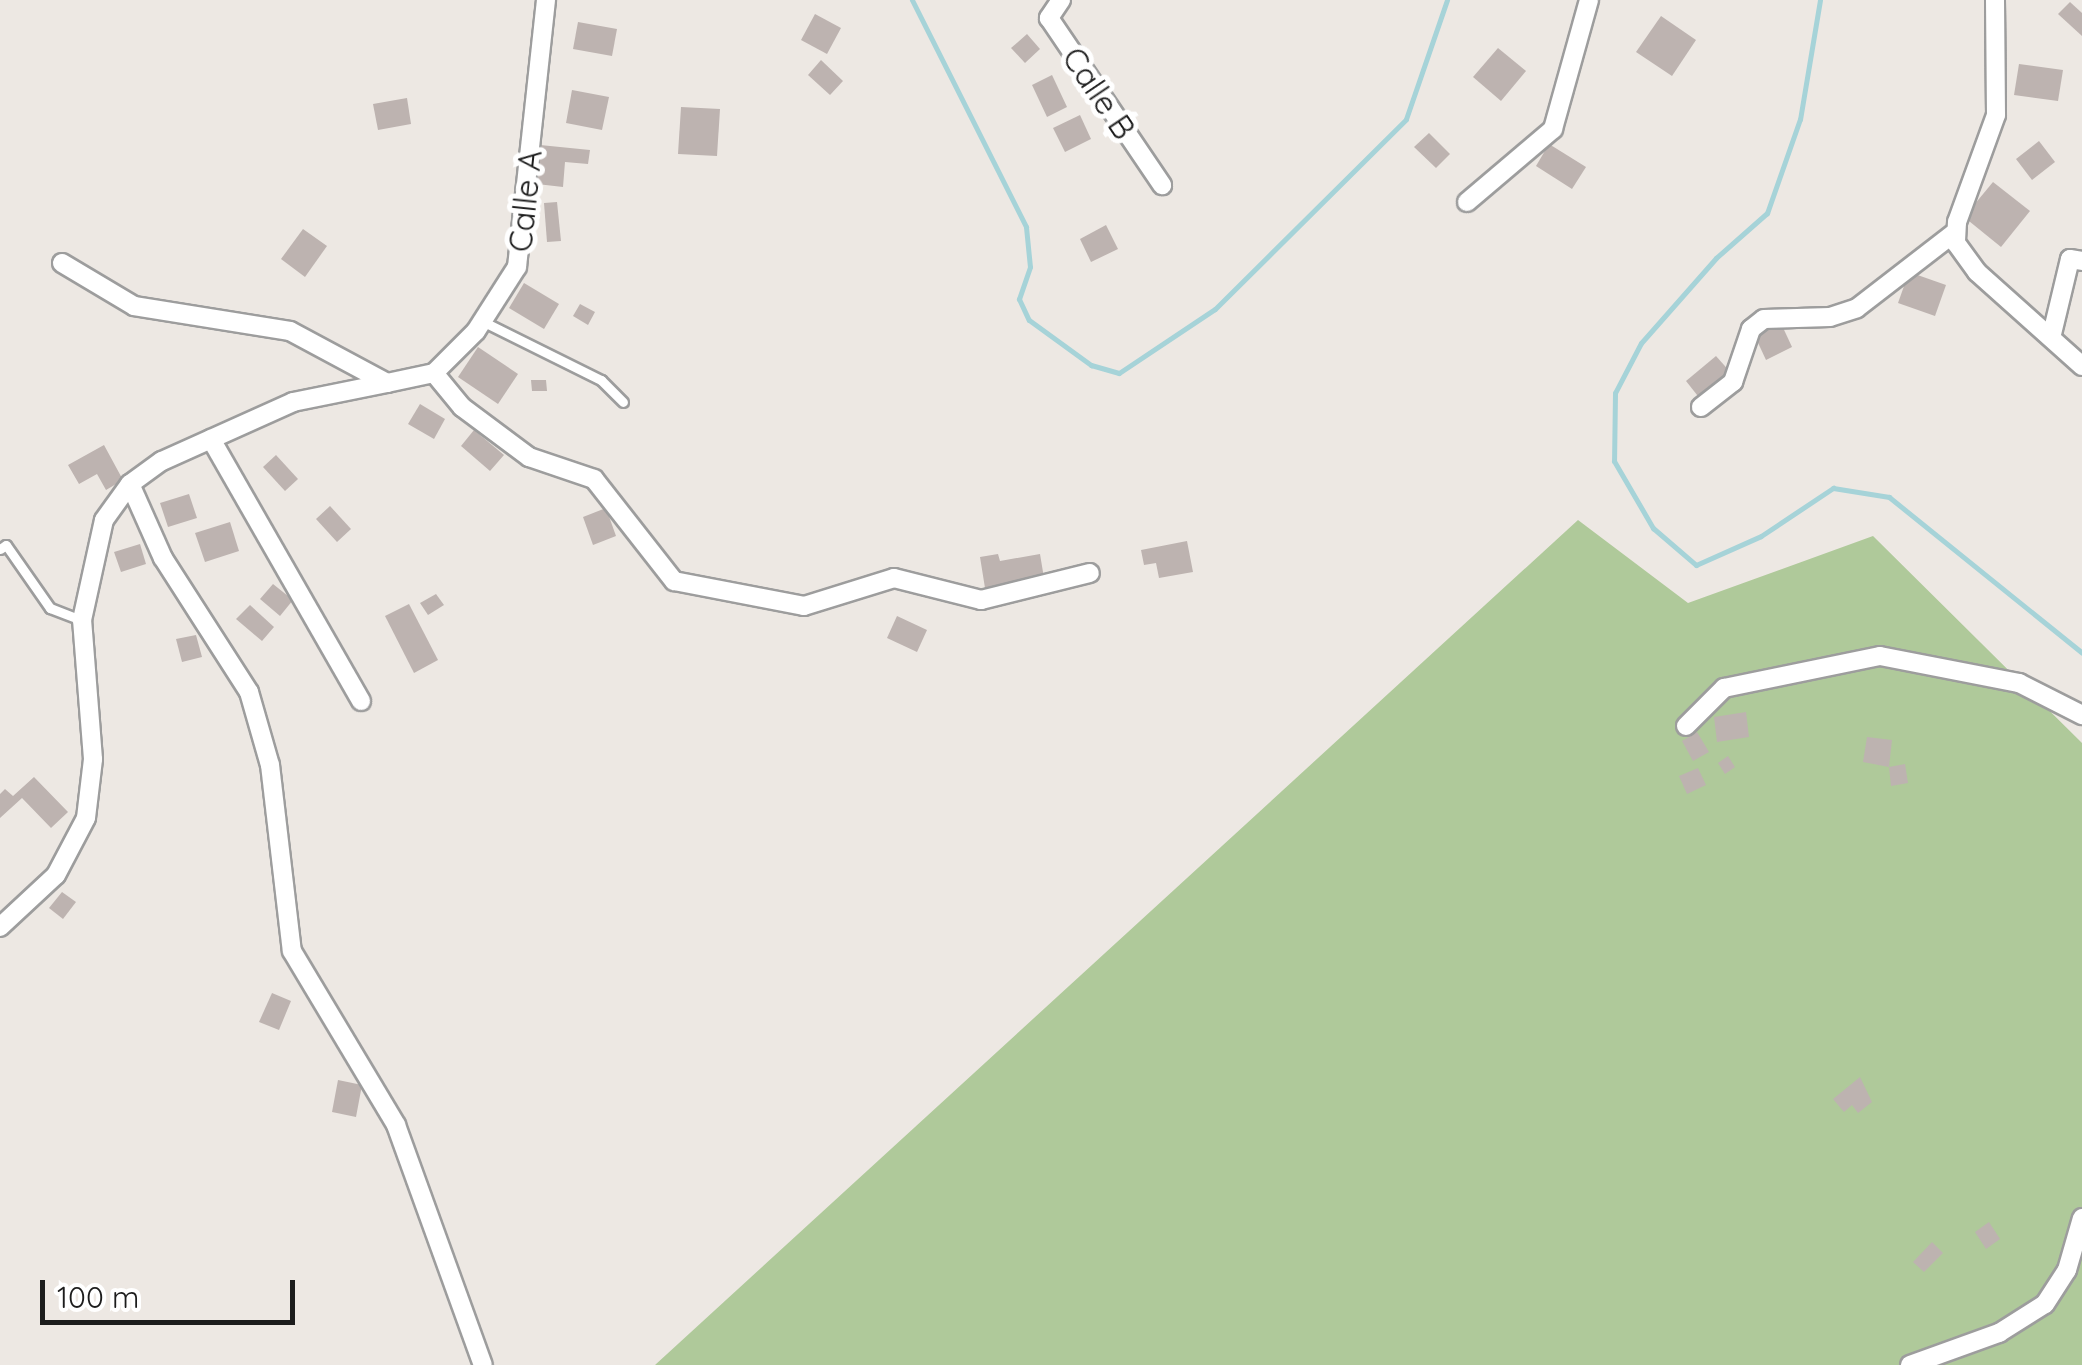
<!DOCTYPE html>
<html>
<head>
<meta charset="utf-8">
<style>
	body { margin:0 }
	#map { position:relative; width:2082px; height:1365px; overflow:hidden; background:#ede8e3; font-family:Quicksand,sans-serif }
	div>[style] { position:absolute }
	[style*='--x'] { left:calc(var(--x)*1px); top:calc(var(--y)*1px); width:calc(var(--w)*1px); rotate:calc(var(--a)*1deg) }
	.forest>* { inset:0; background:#afc99a }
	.stream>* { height:5px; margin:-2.5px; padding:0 2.5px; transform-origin:2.5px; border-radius:2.5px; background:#a6d3d8 }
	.building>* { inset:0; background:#bdb3b0 }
	.roads { filter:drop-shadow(2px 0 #9d9d9d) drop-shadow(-2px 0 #9d9d9d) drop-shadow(0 2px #9d9d9d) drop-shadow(0 -2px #9d9d9d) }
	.lane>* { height:9px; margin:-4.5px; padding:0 4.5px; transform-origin:4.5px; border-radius:4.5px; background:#fff }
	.street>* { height:18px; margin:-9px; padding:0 9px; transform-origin:9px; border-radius:9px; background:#fff }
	span { translate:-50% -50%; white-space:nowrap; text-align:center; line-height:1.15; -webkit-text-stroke:10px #fff; paint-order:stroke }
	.street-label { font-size:32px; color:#1c1c1c }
	.scale { position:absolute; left:40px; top:1280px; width:255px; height:45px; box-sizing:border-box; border:5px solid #1c1c1c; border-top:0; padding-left:12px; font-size:30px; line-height:35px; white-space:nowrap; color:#1c1c1c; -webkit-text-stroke:8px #fff; paint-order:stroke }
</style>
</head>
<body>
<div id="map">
	<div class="forest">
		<i style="clip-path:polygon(1578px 520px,1688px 603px,1873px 536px,2082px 743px,2082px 1365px,655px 1365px)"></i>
	</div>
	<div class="stream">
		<i style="--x:912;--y:0;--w:254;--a:63.3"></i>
		<i style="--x:1026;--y:227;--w:40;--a:84.3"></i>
		<i style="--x:1030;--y:267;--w:34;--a:109"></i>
		<i style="--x:1019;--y:299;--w:23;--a:65"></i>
		<i style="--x:1029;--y:320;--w:77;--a:36"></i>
		<i style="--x:1091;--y:365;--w:29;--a:16"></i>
		<i style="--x:1119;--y:373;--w:115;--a:-33.7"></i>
		<i style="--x:1215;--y:309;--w:269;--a:-44.8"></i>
		<i style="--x:1406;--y:119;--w:126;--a:-71"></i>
		<i style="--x:1820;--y:0;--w:121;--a:99.5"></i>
		<i style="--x:1800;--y:119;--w:100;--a:109.3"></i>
		<i style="--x:1767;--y:213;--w:68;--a:138.6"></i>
		<i style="--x:1716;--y:258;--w:113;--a:131.4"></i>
		<i style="--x:1641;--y:343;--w:56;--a:117.5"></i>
		<i style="--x:1615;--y:393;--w:68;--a:90.8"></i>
		<i style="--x:1614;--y:461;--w:78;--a:59.8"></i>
		<i style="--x:1653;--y:528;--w:57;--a:40.7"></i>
		<i style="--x:1696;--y:565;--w:71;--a:-24"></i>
		<i style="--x:1761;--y:536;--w:87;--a:-33.7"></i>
		<i style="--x:1833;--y:488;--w:57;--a:9.1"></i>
		<i style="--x:1889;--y:497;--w:248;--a:38.9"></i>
	</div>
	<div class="building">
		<i style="clip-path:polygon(2070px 2px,2082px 13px,2082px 36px,2058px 14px)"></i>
		<i style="clip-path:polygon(815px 14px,841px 28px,827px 54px,801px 40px)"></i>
		<i style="clip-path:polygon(1661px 16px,1696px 40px,1672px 76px,1636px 52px)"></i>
		<i style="clip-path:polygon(578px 22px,617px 29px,612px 56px,573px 49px)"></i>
		<i style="clip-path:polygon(1027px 34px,1040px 49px,1025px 63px,1011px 48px)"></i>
		<i style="clip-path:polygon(1498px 48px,1526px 71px,1501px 101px,1473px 77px)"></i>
		<i style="clip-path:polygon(821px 60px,843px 81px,830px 95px,808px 75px)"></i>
		<i style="clip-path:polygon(2019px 64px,2063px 70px,2058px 101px,2014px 95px)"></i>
		<i style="clip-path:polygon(1052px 75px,1067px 107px,1047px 117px,1032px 85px)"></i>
		<i style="clip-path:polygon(572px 90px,609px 97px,602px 130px,566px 123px)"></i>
		<i style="clip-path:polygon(407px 98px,411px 124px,378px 130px,373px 104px)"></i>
		<i style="clip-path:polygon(681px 107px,720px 109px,717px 156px,678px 154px)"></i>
		<i style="clip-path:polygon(1080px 115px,1091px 139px,1065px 152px,1053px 128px)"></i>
		<i style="clip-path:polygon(1429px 133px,1450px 154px,1436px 168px,1414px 147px)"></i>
		<i style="clip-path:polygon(2039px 141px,2055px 162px,2032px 180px,2016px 159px)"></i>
		<i style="clip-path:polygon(1549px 144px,1586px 167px,1572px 189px,1536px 166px)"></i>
		<i style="clip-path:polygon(540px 145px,590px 150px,588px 164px,565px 162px,563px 187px,537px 184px)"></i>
		<i style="clip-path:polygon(1993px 182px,2030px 211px,2001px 247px,1964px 217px)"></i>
		<i style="clip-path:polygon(557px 202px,561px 241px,547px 242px,544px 203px)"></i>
		<i style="clip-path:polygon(1106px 225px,1118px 249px,1091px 262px,1080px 239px)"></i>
		<i style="clip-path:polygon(303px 229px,327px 246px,305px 277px,281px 259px)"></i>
		<i style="clip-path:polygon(1909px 272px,1946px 285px,1935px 316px,1898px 303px)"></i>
		<i style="clip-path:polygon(524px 283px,559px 304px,544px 329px,509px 308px)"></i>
		<i style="clip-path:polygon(580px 304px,595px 312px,588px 325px,573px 316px)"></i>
		<i style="clip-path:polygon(1779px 319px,1792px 347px,1766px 360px,1753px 332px)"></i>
		<i style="clip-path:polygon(478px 347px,518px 374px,498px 404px,458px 377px)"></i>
		<i style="clip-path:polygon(1716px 356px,1732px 374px,1701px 400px,1686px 381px)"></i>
		<i style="clip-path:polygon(531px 380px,546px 380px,547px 391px,532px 391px)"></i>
		<i style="clip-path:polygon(420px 404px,445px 419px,434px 439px,408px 424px)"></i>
		<i style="clip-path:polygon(474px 430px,504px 455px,490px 471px,461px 446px)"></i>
		<i style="clip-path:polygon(104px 445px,123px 480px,106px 490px,97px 474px,79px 484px,68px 465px)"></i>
		<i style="clip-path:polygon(276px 455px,298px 479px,285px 491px,263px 467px)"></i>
		<i style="clip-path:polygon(189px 494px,197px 518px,168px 527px,160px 503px)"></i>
		<i style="clip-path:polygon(330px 506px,351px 529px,337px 542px,316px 519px)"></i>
		<i style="clip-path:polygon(606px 508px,616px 536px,593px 545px,583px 517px)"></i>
		<i style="clip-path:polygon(230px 522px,239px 551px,205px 562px,195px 533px)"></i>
		<i style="clip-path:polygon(1187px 541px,1193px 572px,1159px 578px,1156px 563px,1144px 565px,1141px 550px)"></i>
		<i style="clip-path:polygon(140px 544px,146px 564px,121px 572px,114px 552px)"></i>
		<i style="clip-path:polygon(998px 554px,1000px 561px,1040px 554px,1044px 578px,985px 588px,980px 557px)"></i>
		<i style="clip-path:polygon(273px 584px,293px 600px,280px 616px,260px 599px)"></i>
		<i style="clip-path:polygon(436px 594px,444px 605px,428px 615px,420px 603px)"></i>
		<i style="clip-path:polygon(409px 604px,438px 660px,414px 673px,385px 616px)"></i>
		<i style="clip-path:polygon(250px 605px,274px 627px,262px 641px,236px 619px)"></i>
		<i style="clip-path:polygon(897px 616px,927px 630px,917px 652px,887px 638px)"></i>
		<i style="clip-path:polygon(196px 635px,202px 657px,182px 662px,176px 639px)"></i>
		<i style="clip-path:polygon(1746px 712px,1749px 737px,1717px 742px,1714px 717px)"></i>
		<i style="clip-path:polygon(1697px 732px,1709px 752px,1693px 761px,1682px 741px)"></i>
		<i style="clip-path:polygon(1867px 737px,1892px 740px,1889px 767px,1863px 762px)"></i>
		<i style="clip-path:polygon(1728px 756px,1735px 767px,1725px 774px,1718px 763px)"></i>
		<i style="clip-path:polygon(1905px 764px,1908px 783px,1891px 786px,1889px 767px)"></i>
		<i style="clip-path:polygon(1698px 768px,1706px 785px,1687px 794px,1679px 776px)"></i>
		<i style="clip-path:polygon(34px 777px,68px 812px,51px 828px,22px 798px,0 818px,0 794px,5px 789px,13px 796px)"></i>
		<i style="clip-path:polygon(62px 892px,76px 902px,63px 919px,49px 908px)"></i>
		<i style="clip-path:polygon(272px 993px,291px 1001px,279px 1030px,259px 1022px)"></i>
		<i style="clip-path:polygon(1860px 1077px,1872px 1102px,1858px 1113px,1852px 1105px,1844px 1112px,1833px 1099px)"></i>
		<i style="clip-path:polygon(338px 1080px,362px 1085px,356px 1117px,332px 1112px)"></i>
		<i style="clip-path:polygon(1989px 1222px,2000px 1239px,1986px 1249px,1975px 1232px)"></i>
		<i style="clip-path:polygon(1932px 1242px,1943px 1253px,1924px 1272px,1913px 1262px)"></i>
	</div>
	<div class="roads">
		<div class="lane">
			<i style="--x:484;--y:322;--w:131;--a:26.4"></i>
			<i style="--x:601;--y:380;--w:31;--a:45"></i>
			<i style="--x:0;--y:549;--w:7;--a:-34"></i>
			<i style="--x:6;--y:545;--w:77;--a:55.1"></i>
			<i style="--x:50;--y:608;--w:33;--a:21"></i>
		</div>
		<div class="street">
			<i style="--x:1061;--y:0;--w:22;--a:124"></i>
			<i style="--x:1049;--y:18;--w:202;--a:55.9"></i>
			<i style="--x:1995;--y:0;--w:115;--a:89.5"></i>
			<i style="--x:1996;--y:115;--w:114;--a:110"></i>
			<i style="--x:1957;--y:222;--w:21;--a:93"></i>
			<i style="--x:1956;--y:243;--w:36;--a:54"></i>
			<i style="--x:1977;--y:272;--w:141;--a:41.8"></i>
			<i style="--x:1467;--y:202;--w:113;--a:-40.3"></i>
			<i style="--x:1553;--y:129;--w:134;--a:-74.4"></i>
			<i style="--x:62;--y:263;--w:84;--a:30.8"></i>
			<i style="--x:134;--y:306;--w:158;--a:9.1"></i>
			<i style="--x:290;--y:331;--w:110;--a:28.2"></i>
			<i style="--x:387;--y:383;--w:48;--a:-12"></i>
			<i style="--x:2052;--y:334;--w:77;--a:-76.5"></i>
			<i style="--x:2070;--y:259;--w:12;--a:9"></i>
			<i style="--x:434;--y:373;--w:44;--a:50.5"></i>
			<i style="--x:462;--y:407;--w:84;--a:36.7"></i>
			<i style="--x:529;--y:457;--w:69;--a:18.7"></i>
			<i style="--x:594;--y:479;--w:130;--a:51.9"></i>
			<i style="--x:674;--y:581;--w:132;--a:10.9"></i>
			<i style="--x:804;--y:606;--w:94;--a:-17.3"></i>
			<i style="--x:894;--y:578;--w:90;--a:14.2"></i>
			<i style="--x:981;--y:600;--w:112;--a:-13.9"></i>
			<i style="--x:434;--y:373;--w:59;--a:-45"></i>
			<i style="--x:476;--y:331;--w:76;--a:-57.4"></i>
			<i style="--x:517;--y:267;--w:269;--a:-83.8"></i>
			<i style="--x:1701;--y:407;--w:41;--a:-38"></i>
			<i style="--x:1733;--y:382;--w:56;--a:-71.2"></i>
			<i style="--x:1751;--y:329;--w:16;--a:-38"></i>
			<i style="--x:1764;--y:319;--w:66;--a:-1.7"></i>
			<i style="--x:1830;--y:317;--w:28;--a:-18"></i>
			<i style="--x:1857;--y:308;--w:123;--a:-37.7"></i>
			<i style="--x:211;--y:439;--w:302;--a:60.2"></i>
			<i style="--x:130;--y:484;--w:81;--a:66"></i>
			<i style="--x:163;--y:558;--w:159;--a:57.3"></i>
			<i style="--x:249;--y:692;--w:76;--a:74"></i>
			<i style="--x:270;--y:765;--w:187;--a:83.3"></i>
			<i style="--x:292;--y:951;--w:203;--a:59.1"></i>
			<i style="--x:396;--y:1125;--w:255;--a:70.1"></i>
			<i style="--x:1686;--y:726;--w:54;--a:-45"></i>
			<i style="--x:1724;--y:688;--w:159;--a:-11.6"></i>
			<i style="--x:1880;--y:656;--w:142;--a:11"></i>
			<i style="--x:2019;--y:683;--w:71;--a:26.9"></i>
			<i style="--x:0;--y:927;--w:76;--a:-42.9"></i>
			<i style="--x:56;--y:875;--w:64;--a:-62.2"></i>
			<i style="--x:86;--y:818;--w:59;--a:-83.2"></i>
			<i style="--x:93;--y:759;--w:139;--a:-94.5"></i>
			<i style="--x:82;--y:620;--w:102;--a:-77.6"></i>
			<i style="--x:104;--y:520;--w:44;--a:-54.2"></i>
			<i style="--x:130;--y:484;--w:39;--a:-36"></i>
			<i style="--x:162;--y:461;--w:144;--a:-24.2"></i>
			<i style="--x:293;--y:402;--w:96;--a:-11.4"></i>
			<i style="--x:1910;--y:1365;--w:95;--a:-19.8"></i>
			<i style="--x:1999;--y:1333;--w:54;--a:-32.2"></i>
			<i style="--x:2045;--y:1304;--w:40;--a:-57.1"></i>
			<i style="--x:2067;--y:1270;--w:54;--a:-73.9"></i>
		</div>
	</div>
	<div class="street-label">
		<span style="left:1099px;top:93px;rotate:56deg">Calle B</span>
		<span style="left:525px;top:201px;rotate:-84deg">Calle A</span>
	</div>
	<div class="scale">100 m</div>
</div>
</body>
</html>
